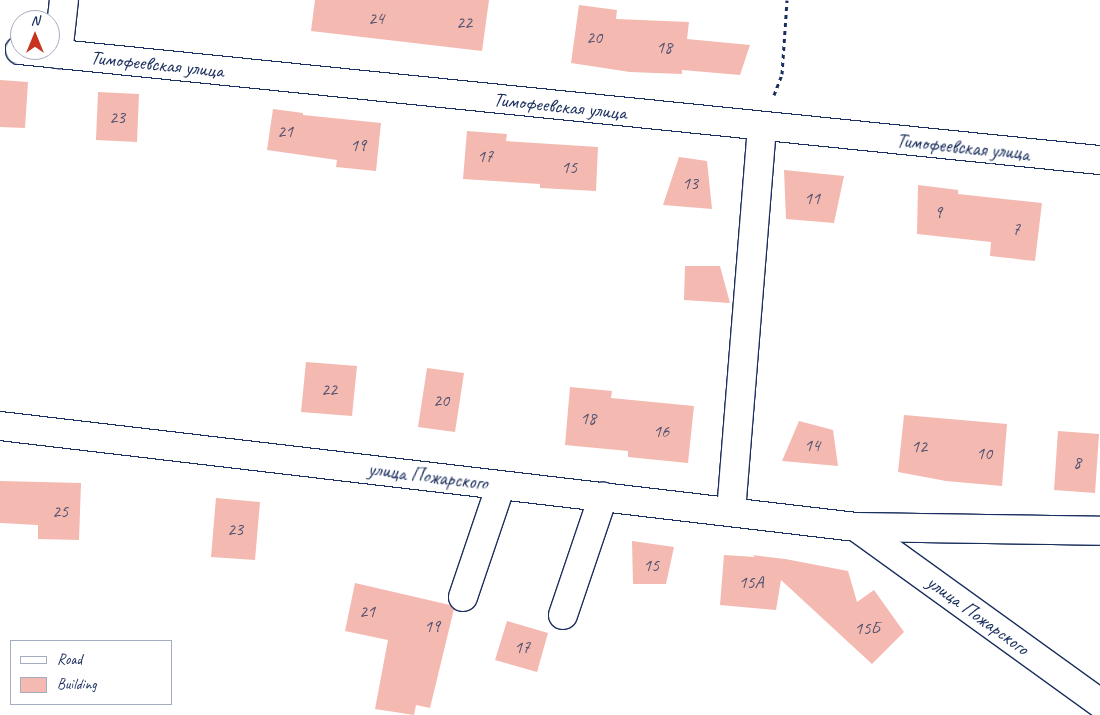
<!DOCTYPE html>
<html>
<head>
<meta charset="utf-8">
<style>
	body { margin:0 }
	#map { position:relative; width:1100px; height:715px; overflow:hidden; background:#fff; font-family:Caveat,sans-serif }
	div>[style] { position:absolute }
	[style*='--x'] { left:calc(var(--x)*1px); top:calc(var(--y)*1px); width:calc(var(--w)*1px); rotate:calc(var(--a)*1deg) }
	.building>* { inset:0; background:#f4b9b0 }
	.path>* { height:3px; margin-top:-1.5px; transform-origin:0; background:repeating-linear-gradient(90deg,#1b2f5e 0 4px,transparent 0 8px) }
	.roads { filter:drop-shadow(1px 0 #1b2f5e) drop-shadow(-1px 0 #1b2f5e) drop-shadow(0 1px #1b2f5e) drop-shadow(0 -1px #1b2f5e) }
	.minor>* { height:28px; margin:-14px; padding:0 14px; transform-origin:14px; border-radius:14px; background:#fff }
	span { translate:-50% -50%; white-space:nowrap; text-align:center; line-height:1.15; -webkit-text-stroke:4.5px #fff; paint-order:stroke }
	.number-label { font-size:18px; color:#515272 }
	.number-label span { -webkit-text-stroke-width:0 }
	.street-label { font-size:20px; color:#1b2f5e }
	.legend { position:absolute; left:10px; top:640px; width:162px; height:65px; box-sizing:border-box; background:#fff; border:1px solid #a4acbf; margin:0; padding:6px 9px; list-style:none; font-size:15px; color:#1b2f5e }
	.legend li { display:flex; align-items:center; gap:10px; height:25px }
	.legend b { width:25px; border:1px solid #a4acbf }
	.north { position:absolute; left:10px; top:10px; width:50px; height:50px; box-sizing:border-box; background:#fff; border:1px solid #a4acbf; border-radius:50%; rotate:0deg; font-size:14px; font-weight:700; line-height:20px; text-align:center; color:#1b2f5e }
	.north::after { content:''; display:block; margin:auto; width:18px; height:22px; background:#c8321e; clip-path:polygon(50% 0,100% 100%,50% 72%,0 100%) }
</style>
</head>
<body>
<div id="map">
	<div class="building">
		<i style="clip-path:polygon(315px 0,489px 0,482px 51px,311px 31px)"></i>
		<i style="clip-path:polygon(579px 5px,617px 10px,616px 19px,689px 22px,687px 39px,750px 45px,740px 75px,682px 70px,682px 74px,630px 72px,571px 63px)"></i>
		<i style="clip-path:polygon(0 80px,28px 82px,25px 128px,0 127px)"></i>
		<i style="clip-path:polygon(98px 92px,139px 94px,137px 142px,96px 140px)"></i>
		<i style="clip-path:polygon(273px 109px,303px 113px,303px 115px,381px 123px,376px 171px,336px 167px,337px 160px,267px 150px)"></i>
		<i style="clip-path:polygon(467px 131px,507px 134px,506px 141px,598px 147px,596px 191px,540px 188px,540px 184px,463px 179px)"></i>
		<i style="clip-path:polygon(679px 157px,707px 161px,712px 209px,663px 205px)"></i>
		<i style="clip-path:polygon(784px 170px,844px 176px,834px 223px,786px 219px)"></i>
		<i style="clip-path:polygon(918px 185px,958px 190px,958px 194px,1042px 203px,1035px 261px,990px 256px,991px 242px,917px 234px)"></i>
		<i style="clip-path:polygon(685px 266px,720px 266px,730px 303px,684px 300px)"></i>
		<i style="clip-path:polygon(306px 362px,357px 366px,352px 416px,301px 412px)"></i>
		<i style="clip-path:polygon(427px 368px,464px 373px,455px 432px,418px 427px)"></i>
		<i style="clip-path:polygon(570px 387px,612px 391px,611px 398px,694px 406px,688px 463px,628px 457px,628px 451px,565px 445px)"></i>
		<i style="clip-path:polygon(904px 415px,1007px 424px,1002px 486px,946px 481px,898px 472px)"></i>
		<i style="clip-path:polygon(799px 421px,833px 430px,838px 466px,782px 461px)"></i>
		<i style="clip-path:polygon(1058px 431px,1099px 434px,1095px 493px,1054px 490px)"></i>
		<i style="clip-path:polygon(0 481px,81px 483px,79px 540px,38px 539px,38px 525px,0 523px)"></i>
		<i style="clip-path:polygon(216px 498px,260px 502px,255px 560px,211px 557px)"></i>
		<i style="clip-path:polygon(632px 541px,674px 547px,666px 584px,633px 584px)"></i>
		<i style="clip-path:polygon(724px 555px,755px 557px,753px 555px,785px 559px,848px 571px,857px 602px,874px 590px,904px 632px,872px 664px,781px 580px,776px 610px,720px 605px)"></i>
		<i style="clip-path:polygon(355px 583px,450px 605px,454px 609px,430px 708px,416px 705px,414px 715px,375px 709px,388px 640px,345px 631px)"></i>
		<i style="clip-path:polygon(507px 621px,548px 633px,537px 672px,495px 660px)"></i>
	</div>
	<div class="path">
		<i style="--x:774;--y:95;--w:22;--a:-69"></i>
		<i style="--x:782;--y:74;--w:74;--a:-86.1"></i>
	</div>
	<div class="roads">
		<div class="minor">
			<i style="--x:20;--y:50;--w:1086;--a:5.82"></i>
			<i style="--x:58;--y:54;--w:54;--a:-83.7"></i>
			<i style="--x:0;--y:426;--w:862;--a:6.73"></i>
			<i style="--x:856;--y:527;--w:244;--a:0.9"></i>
			<i style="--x:731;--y:512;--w:386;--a:-85.4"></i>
			<i style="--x:856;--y:527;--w:301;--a:35.8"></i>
			<i style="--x:463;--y:597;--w:118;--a:-71.3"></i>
			<i style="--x:563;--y:615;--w:125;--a:-71.3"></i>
		</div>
	</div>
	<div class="number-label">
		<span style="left:376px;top:18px">24</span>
		<span style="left:464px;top:22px">22</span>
		<span style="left:594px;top:37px">20</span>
		<span style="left:664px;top:47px">18</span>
		<span style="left:117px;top:117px">23</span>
		<span style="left:285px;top:131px">21</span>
		<span style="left:358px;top:145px">19</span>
		<span style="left:485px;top:156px">17</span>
		<span style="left:569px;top:167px">15</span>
		<span style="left:690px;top:183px">13</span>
		<span style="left:812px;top:198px">11</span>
		<span style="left:938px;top:212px">9</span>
		<span style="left:1016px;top:229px">7</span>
		<span style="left:329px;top:389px">22</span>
		<span style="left:441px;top:400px">20</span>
		<span style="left:588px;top:418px">18</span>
		<span style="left:661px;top:431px">16</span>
		<span style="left:812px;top:445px">14</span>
		<span style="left:919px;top:446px">12</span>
		<span style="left:984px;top:453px">10</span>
		<span style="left:1077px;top:462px">8</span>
		<span style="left:60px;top:511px">25</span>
		<span style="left:235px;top:529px">23</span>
		<span style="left:651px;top:565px">15</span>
		<span style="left:751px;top:582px">15А</span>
		<span style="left:367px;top:611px">21</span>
		<span style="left:432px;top:626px">19</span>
		<span style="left:867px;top:628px">15Б</span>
		<span style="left:522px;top:647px">17</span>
	</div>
	<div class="street-label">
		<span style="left:157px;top:64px;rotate:6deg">Тимофеевская улица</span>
		<span style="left:560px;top:106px;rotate:6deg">Тимофеевская улица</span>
		<span style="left:963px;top:147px;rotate:6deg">Тимофеевская улица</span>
		<span style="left:428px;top:476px;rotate:7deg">улица Пожарского</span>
		<span style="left:978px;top:615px;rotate:36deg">улица Пожарского</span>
	</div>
	<ul class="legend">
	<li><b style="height:6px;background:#fff"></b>Road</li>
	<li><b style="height:14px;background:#f4b9b0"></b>Building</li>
	</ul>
	<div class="north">N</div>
</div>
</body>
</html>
